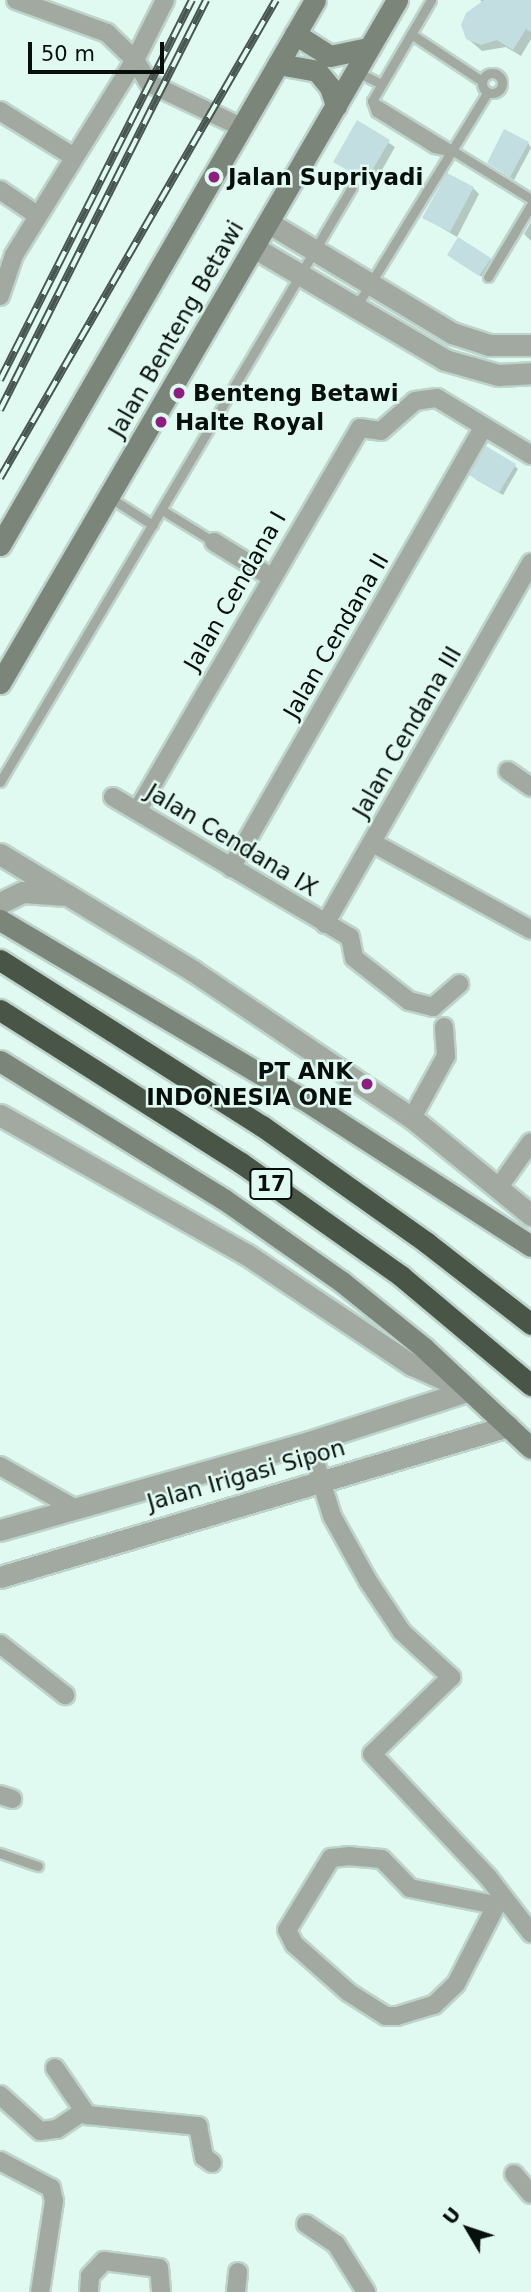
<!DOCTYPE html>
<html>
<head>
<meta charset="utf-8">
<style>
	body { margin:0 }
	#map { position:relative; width:531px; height:2292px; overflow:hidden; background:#e0faf1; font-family:"DejaVu Sans",sans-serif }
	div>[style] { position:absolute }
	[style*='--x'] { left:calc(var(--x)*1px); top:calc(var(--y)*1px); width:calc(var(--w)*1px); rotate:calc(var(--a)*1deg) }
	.shadow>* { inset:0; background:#0003 }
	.building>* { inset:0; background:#c2dee1 }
	.roads { filter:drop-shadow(2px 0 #bdd4cc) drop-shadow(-2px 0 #bdd4cc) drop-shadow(0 2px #bdd4cc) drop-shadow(0 -2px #bdd4cc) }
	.service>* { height:9px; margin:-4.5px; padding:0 4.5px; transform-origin:4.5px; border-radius:4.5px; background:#a2a9a1 }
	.service>.ring { margin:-4.5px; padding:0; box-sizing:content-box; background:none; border:9px solid #a2a9a1; border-radius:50% }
	.minor>* { height:18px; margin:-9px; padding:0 9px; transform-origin:9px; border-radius:9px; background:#a2a9a1 }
	.tertiary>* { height:21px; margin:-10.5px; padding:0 10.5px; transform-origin:10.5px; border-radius:10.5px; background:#a2a9a1 }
	.secondary>* { height:21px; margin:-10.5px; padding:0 10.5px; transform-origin:10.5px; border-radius:10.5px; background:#7c8579 }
	.motorway>* { height:21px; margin:-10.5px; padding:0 10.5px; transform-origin:10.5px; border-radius:10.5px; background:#495546 }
	.rail>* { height:8px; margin-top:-4px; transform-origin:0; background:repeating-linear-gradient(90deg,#e0faf1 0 16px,#485651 0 32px); box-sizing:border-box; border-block:2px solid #485651 }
	.dots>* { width:19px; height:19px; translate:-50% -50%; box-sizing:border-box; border:4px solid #e0faf1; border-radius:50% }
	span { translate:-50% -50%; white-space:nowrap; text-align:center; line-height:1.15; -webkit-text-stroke:5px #e0faf1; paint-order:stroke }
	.shield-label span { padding:2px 5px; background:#e0faf1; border:2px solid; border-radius:5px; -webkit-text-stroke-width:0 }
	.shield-label { font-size:21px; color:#070f0c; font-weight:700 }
	.poi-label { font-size:23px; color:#070f0c; font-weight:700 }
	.left { translate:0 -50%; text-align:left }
	.right { translate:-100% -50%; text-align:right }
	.street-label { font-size:23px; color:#070f0c }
	.north { position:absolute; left:433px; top:2194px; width:70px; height:70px; -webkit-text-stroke:5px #e0faf1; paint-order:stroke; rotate:309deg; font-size:19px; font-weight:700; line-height:28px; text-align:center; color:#070f0c }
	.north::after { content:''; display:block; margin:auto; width:24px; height:32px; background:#070f0c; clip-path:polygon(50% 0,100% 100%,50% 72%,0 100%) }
	.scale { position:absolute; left:28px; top:42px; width:136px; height:32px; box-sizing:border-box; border:4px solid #070f0c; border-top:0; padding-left:9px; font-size:21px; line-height:24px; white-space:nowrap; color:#070f0c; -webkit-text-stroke:5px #e0faf1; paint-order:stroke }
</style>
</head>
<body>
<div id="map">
	<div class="shadow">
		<i style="clip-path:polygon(480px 0,531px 0,531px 39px,521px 56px,506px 47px,482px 51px,467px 38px,483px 3px)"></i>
		<i style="clip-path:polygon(358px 123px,395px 147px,373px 186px,335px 162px)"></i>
		<i style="clip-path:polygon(528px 143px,531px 148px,514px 180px,489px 163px)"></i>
		<i style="clip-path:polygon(473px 188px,479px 194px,457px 237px,425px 218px)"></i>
		<i style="clip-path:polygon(531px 222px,531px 241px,524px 234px)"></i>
		<i style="clip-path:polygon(453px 259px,490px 259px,494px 263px,484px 278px)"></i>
		<i style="clip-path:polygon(515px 466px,518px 469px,503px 495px,475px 479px)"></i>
	</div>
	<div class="building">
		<i style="clip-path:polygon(484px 0,531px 0,531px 32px,526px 29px,513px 50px,497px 40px,481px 45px,466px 39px,461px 25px,466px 13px)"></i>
		<i style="clip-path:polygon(357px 120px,390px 140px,366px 181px,333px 162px)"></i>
		<i style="clip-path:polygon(504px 129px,529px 142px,510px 177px,487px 163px)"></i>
		<i style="clip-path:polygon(447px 173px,474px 187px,450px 232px,422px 218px)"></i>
		<i style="clip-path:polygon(458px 237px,491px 258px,479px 276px,447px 255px)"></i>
		<i style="clip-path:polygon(486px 446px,516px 464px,499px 493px,469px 475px)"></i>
	</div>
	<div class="roads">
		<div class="service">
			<i style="--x:411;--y:34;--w:85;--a:33.5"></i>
			<i style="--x:357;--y:72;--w:25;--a:26"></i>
			<i class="ring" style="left:482px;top:73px;width:11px;height:11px"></i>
			<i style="--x:372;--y:101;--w:187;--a:31.6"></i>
			<i style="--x:372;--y:101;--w:117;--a:-59.7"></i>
			<i style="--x:372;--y:101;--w:12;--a:70"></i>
			<i style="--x:376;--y:112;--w:68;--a:31.8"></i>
			<i style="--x:434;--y:148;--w:14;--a:12"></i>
			<i style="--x:488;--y:277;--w:84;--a:-59.2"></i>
			<i style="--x:356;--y:307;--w:252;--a:-58.5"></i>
			<i style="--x:109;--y:497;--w:52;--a:32.5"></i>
			<i style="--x:162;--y:510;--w:61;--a:31.6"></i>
			<i style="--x:0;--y:782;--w:691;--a:-59.39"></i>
			<i style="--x:0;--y:1853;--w:40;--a:18.9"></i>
		</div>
		<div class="minor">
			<i style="--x:16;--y:0;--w:97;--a:19.9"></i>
			<i style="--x:107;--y:33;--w:39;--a:44"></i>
			<i style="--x:135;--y:60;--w:27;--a:59"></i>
			<i style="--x:149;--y:83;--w:102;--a:25.6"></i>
			<i style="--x:0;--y:111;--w:87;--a:31.9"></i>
			<i style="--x:0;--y:190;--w:45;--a:34"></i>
			<i style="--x:0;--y:296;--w:43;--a:-71.1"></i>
			<i style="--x:14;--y:255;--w:229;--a:-58.2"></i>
			<i style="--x:135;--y:60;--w:67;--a:-63.4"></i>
			<i style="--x:214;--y:542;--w:67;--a:31.6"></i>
			<i style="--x:508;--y:771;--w:28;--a:35"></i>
			<i style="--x:113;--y:797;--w:275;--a:30.6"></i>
			<i style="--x:350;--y:937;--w:21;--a:79"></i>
			<i style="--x:354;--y:958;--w:70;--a:38"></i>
			<i style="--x:409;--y:1001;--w:25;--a:14"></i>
			<i style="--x:433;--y:1007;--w:35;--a:-41"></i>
			<i style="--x:137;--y:811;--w:443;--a:-59.8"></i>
			<i style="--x:360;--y:428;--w:21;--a:8"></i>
			<i style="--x:381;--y:431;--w:45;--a:-41.4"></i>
			<i style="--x:415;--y:401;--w:22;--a:-8"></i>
			<i style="--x:437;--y:398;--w:110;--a:31.2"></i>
			<i style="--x:373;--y:843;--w:180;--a:28.8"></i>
			<i style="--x:231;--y:868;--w:507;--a:-60.2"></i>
			<i style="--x:325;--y:924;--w:416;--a:-60.3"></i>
			<i style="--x:412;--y:1118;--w:71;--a:-61.3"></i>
			<i style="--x:446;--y:1056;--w:29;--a:-94"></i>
			<i style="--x:499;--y:1187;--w:55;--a:-54.6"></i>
			<i style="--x:309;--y:1442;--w:77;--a:72.7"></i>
			<i style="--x:332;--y:1516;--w:74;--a:61"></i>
			<i style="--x:368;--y:1581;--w:61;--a:56.3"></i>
			<i style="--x:402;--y:1632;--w:67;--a:42.6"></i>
			<i style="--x:451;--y:1677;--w:110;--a:135.7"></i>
			<i style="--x:372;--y:1754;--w:169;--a:46.7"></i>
			<i style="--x:488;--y:1877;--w:71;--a:52.5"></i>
			<i style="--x:0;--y:1466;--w:85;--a:29.6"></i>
			<i style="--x:0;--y:1644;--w:83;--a:38.1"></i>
			<i style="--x:0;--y:1795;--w:13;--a:18"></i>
			<i style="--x:495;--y:1905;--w:87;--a:-168.7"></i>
			<i style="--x:410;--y:1888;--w:40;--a:-134"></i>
			<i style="--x:382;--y:1859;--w:32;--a:-175"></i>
			<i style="--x:350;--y:1856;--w:19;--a:174"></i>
			<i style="--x:331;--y:1858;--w:84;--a:121.4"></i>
			<i style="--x:287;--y:1930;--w:16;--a:63"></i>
			<i style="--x:294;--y:1944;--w:72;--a:41.6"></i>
			<i style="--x:348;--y:1992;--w:45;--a:32.3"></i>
			<i style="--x:386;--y:2016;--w:11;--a:0"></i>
			<i style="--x:397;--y:2016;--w:39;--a:-17"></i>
			<i style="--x:434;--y:2005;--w:30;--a:-44"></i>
			<i style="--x:456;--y:1984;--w:99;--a:-62.9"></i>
			<i style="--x:55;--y:2068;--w:57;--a:55.8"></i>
			<i style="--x:87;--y:2115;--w:112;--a:5.7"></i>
			<i style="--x:198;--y:2126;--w:32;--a:79"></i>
			<i style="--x:204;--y:2157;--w:10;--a:37"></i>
			<i style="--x:0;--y:2095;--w:54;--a:42"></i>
			<i style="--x:40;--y:2131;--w:17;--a:-7"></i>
			<i style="--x:57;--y:2129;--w:30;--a:-34"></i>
			<i style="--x:0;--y:2161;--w:58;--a:27.9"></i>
			<i style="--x:51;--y:2188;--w:13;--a:77"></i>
			<i style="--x:54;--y:2201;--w:92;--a:98.7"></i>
			<i style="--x:514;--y:2174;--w:26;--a:50"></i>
			<i style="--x:306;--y:2224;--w:36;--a:34"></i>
			<i style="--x:336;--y:2244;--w:57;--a:58"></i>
			<i style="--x:89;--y:2292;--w:16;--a:-86"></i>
			<i style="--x:90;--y:2276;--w:21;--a:-47"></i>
			<i style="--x:104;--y:2261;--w:55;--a:7.3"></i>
			<i style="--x:159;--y:2268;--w:24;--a:85"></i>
			<i style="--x:236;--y:2292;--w:20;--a:-84"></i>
		</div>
		<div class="tertiary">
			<i style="--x:269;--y:223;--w:214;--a:31"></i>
			<i style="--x:452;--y:333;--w:39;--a:18"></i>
			<i style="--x:489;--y:345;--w:42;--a:0"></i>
			<i style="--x:255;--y:248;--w:221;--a:30.5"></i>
			<i style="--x:445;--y:360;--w:55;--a:15.8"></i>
			<i style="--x:498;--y:375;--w:33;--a:-3"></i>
			<i style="--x:0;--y:854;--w:226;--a:31.2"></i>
			<i style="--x:193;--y:971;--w:264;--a:33.9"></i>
			<i style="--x:412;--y:1118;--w:154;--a:39.2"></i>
			<i style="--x:0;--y:903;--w:25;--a:-26"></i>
			<i style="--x:23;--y:892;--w:39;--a:4"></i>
			<i style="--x:0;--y:1115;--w:283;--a:29.5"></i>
			<i style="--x:246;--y:1254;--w:200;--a:33.8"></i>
			<i style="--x:412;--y:1365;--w:57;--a:23.9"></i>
			<i style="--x:0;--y:1530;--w:321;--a:-15.9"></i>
			<i style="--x:309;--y:1442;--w:166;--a:-17.9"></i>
			<i style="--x:0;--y:1577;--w:530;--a:-16.55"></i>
		</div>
		<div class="secondary">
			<i style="--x:295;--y:34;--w:41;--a:32.2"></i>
			<i style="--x:330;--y:56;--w:40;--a:-12"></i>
			<i style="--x:278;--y:64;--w:40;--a:10"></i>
			<i style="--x:317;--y:71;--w:21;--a:51"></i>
			<i style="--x:330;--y:87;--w:20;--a:72"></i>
			<i style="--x:0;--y:545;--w:629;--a:-59.97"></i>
			<i style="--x:0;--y:683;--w:790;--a:-59.83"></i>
			<i style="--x:0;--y:920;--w:352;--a:30.6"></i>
			<i style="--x:303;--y:1099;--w:271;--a:32.8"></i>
			<i style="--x:0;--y:1061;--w:264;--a:31.7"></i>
			<i style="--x:225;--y:1200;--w:143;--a:35"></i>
			<i style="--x:342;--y:1282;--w:105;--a:38.8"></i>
			<i style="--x:424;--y:1348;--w:146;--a:43.1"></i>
		</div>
		<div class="motorway">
			<i style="--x:0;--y:960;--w:310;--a:32.4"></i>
			<i style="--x:262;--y:1126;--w:202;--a:35.3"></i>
			<i style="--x:427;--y:1243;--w:132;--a:37.9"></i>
			<i style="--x:0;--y:1010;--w:285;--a:32.4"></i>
			<i style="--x:241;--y:1163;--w:196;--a:35.2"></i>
			<i style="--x:401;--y:1276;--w:170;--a:40"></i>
		</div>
	</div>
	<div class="rail">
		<i style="--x:0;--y:380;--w:426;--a:-63.2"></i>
		<i style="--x:0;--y:410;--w:459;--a:-63.3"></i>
		<i style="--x:0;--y:478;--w:552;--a:-60"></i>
	</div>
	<div class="dots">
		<i style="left:214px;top:177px;background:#8d1d7f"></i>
		<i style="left:179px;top:393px;background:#8d1d7f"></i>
		<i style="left:161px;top:422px;background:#8d1d7f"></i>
		<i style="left:367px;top:1084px;background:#8d1d7f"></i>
	</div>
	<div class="shield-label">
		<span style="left:271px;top:1184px">17</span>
	</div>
	<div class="poi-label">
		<span class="left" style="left:228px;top:177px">Jalan Supriyadi</span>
		<span class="left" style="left:193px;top:393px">Benteng Betawi</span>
		<span class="left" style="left:175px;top:422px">Halte Royal</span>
		<span class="right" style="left:353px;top:1084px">PT ANK<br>INDONESIA ONE</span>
	</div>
	<div class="street-label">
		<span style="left:176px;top:329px;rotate:-60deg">Jalan Benteng Betawi</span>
		<span style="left:235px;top:591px;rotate:-60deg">Jalan Cendana I</span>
		<span style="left:336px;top:636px;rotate:-60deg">Jalan Cendana II</span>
		<span style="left:407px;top:732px;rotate:-60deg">Jalan Cendana III</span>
		<span style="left:232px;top:840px;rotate:31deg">Jalan Cendana IX</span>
		<span style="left:246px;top:1475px;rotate:-16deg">Jalan Irigasi Sipon</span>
	</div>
	<div class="north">U</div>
	<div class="scale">50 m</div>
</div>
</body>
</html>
